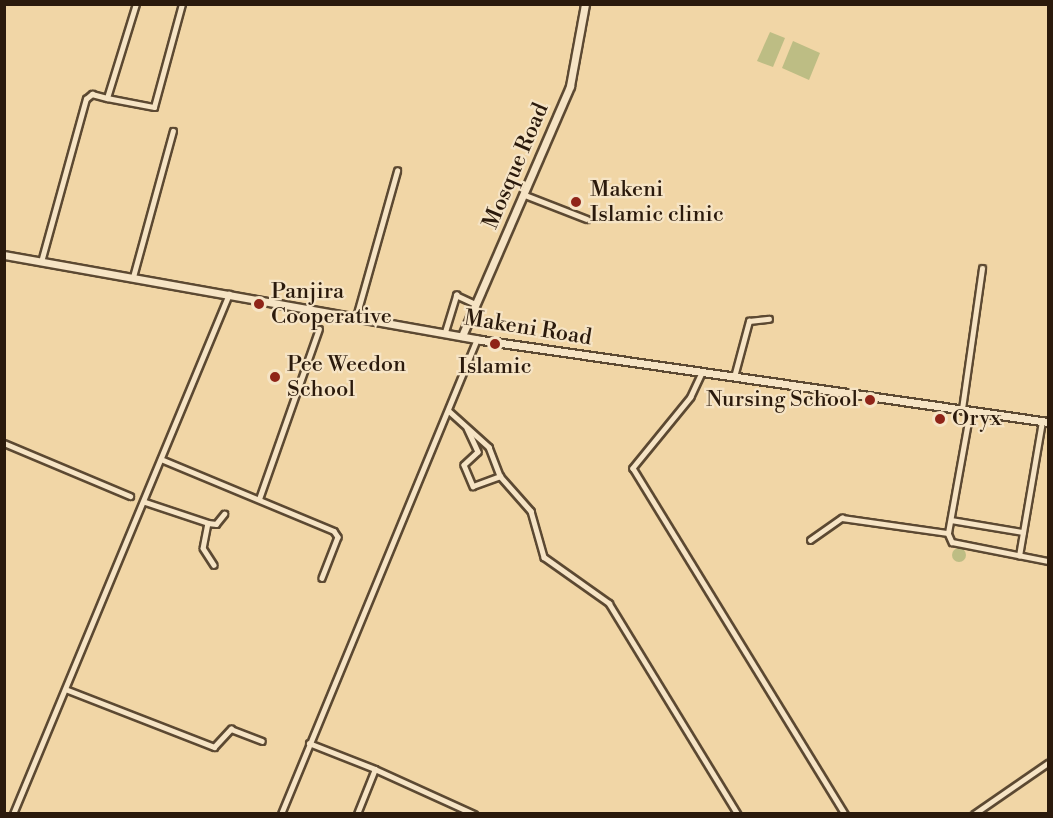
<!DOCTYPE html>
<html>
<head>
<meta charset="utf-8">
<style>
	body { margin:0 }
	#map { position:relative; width:1053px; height:818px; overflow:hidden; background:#f1d6a6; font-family:"Libre Bodoni",serif }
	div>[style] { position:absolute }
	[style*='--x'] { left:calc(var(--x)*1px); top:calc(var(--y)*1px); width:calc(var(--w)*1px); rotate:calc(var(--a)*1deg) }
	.green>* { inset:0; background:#bdbd84 }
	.round { border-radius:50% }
	.roads { filter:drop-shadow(2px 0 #5c4932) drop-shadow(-2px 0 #5c4932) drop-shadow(0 2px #5c4932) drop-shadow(0 -2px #5c4932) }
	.street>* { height:4.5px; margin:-2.25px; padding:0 2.25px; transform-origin:2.25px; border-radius:2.25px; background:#f6e4c5 }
	.secondary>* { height:7px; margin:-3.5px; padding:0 3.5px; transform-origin:3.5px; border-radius:3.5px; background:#f6e4c5 }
	.dots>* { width:16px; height:16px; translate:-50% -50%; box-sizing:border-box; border:3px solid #f6e4c5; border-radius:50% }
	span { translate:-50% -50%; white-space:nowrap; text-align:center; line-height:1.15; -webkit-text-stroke:4.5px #f6e4c5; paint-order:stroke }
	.street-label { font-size:22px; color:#2b1a0c }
	.poi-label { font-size:22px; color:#2b1a0c }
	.left { translate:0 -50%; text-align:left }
	.right { translate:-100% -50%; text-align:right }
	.frame { position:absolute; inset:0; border:6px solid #2b1a0c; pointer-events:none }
</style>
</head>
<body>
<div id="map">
	<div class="green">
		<i style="clip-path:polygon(770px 32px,785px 38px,773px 67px,757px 61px)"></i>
		<i style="clip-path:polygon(793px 41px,820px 53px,809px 80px,782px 68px)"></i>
		<i class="round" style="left:952px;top:548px;width:14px;height:14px"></i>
	</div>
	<div class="roads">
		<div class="street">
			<i style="--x:107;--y:98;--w:48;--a:10.8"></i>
			<i style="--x:154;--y:107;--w:107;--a:-74.8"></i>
			<i style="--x:525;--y:195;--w:66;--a:21.2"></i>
			<i style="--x:41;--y:262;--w:169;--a:-74.6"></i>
			<i style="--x:86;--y:99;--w:8;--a:-40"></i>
			<i style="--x:92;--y:94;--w:16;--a:15"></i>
			<i style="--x:107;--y:98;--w:98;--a:-72.9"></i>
			<i style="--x:133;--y:277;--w:151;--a:-74.7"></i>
			<i style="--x:356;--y:317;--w:152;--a:-74.3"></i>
			<i style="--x:445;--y:332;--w:39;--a:-73"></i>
			<i style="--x:456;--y:295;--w:21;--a:25"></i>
			<i style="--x:702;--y:373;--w:26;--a:115"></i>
			<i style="--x:691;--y:397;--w:92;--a:129.2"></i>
			<i style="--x:633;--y:468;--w:406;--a:58.5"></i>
			<i style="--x:734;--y:377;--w:58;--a:-75"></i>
			<i style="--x:749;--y:321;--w:20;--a:-6"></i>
			<i style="--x:962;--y:409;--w:142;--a:-81.9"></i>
			<i style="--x:449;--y:411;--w:54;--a:42"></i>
			<i style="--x:489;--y:447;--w:31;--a:69"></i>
			<i style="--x:500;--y:476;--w:47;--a:48.5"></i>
			<i style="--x:531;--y:511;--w:48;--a:74.2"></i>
			<i style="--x:544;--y:557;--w:80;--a:35.3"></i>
			<i style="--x:609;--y:603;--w:247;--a:58.6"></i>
			<i style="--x:467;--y:428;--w:26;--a:65"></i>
			<i style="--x:478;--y:452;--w:19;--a:137"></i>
			<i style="--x:464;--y:465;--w:23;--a:67"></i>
			<i style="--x:473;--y:486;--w:29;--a:-20"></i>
			<i style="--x:4;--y:443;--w:137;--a:22.8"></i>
			<i style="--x:161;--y:459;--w:187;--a:22.6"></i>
			<i style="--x:334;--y:531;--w:7;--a:56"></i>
			<i style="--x:338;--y:537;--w:44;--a:111.3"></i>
			<i style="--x:259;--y:499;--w:180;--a:-70.6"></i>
			<i style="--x:145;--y:502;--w:66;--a:18.4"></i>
			<i style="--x:208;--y:523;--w:8;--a:7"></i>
			<i style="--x:216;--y:524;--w:13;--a:-51"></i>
			<i style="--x:951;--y:520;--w:73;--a:9.5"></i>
			<i style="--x:208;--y:523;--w:25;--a:101"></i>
			<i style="--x:203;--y:548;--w:20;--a:57"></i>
			<i style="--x:948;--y:533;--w:10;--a:66"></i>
			<i style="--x:952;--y:542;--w:98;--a:11.2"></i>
			<i style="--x:810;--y:540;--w:39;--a:-35"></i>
			<i style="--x:842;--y:518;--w:107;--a:8.1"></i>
			<i style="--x:948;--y:533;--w:124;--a:-79.8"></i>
			<i style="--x:1019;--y:556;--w:137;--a:-80.3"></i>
			<i style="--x:68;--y:690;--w:157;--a:21.3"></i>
			<i style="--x:214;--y:747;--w:25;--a:-47"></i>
			<i style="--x:231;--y:729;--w:33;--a:21"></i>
			<i style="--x:309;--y:743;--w:71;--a:21.5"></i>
			<i style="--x:13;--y:814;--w:563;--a:-67.44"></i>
			<i style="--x:281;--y:814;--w:514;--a:-67.58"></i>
			<i style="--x:357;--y:814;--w:48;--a:-68.2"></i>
			<i style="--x:375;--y:769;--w:109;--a:24.4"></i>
			<i style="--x:974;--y:814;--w:90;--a:-34.6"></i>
		</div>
		<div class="secondary">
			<i style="--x:4;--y:255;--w:485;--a:10.1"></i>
			<i style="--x:481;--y:340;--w:573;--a:8.23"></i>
			<i style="--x:462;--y:336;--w:272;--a:-66.6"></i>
			<i style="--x:570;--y:86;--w:83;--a:-79.6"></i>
		</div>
	</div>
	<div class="dots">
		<i style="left:576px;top:202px;background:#8f2418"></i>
		<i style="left:259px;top:304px;background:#8f2418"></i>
		<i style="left:495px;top:344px;background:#8f2418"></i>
		<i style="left:275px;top:377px;background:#8f2418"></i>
		<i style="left:870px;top:400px;background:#8f2418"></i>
		<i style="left:940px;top:419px;background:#8f2418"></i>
	</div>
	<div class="street-label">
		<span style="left:516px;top:166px;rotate:-67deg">Mosque Road</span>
		<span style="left:528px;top:328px;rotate:9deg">Makeni Road</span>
	</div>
	<div class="poi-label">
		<span class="left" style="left:590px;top:202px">Makeni<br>Islamic clinic</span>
		<span class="left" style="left:271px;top:304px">Panjira<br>Cooperative</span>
		<span class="left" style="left:287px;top:377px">Pee Weedon<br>School</span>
		<span style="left:495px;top:367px">Islamic</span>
		<span class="right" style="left:858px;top:400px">Nursing School</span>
		<span class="left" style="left:952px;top:419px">Oryx</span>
	</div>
	<div class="frame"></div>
</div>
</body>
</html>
